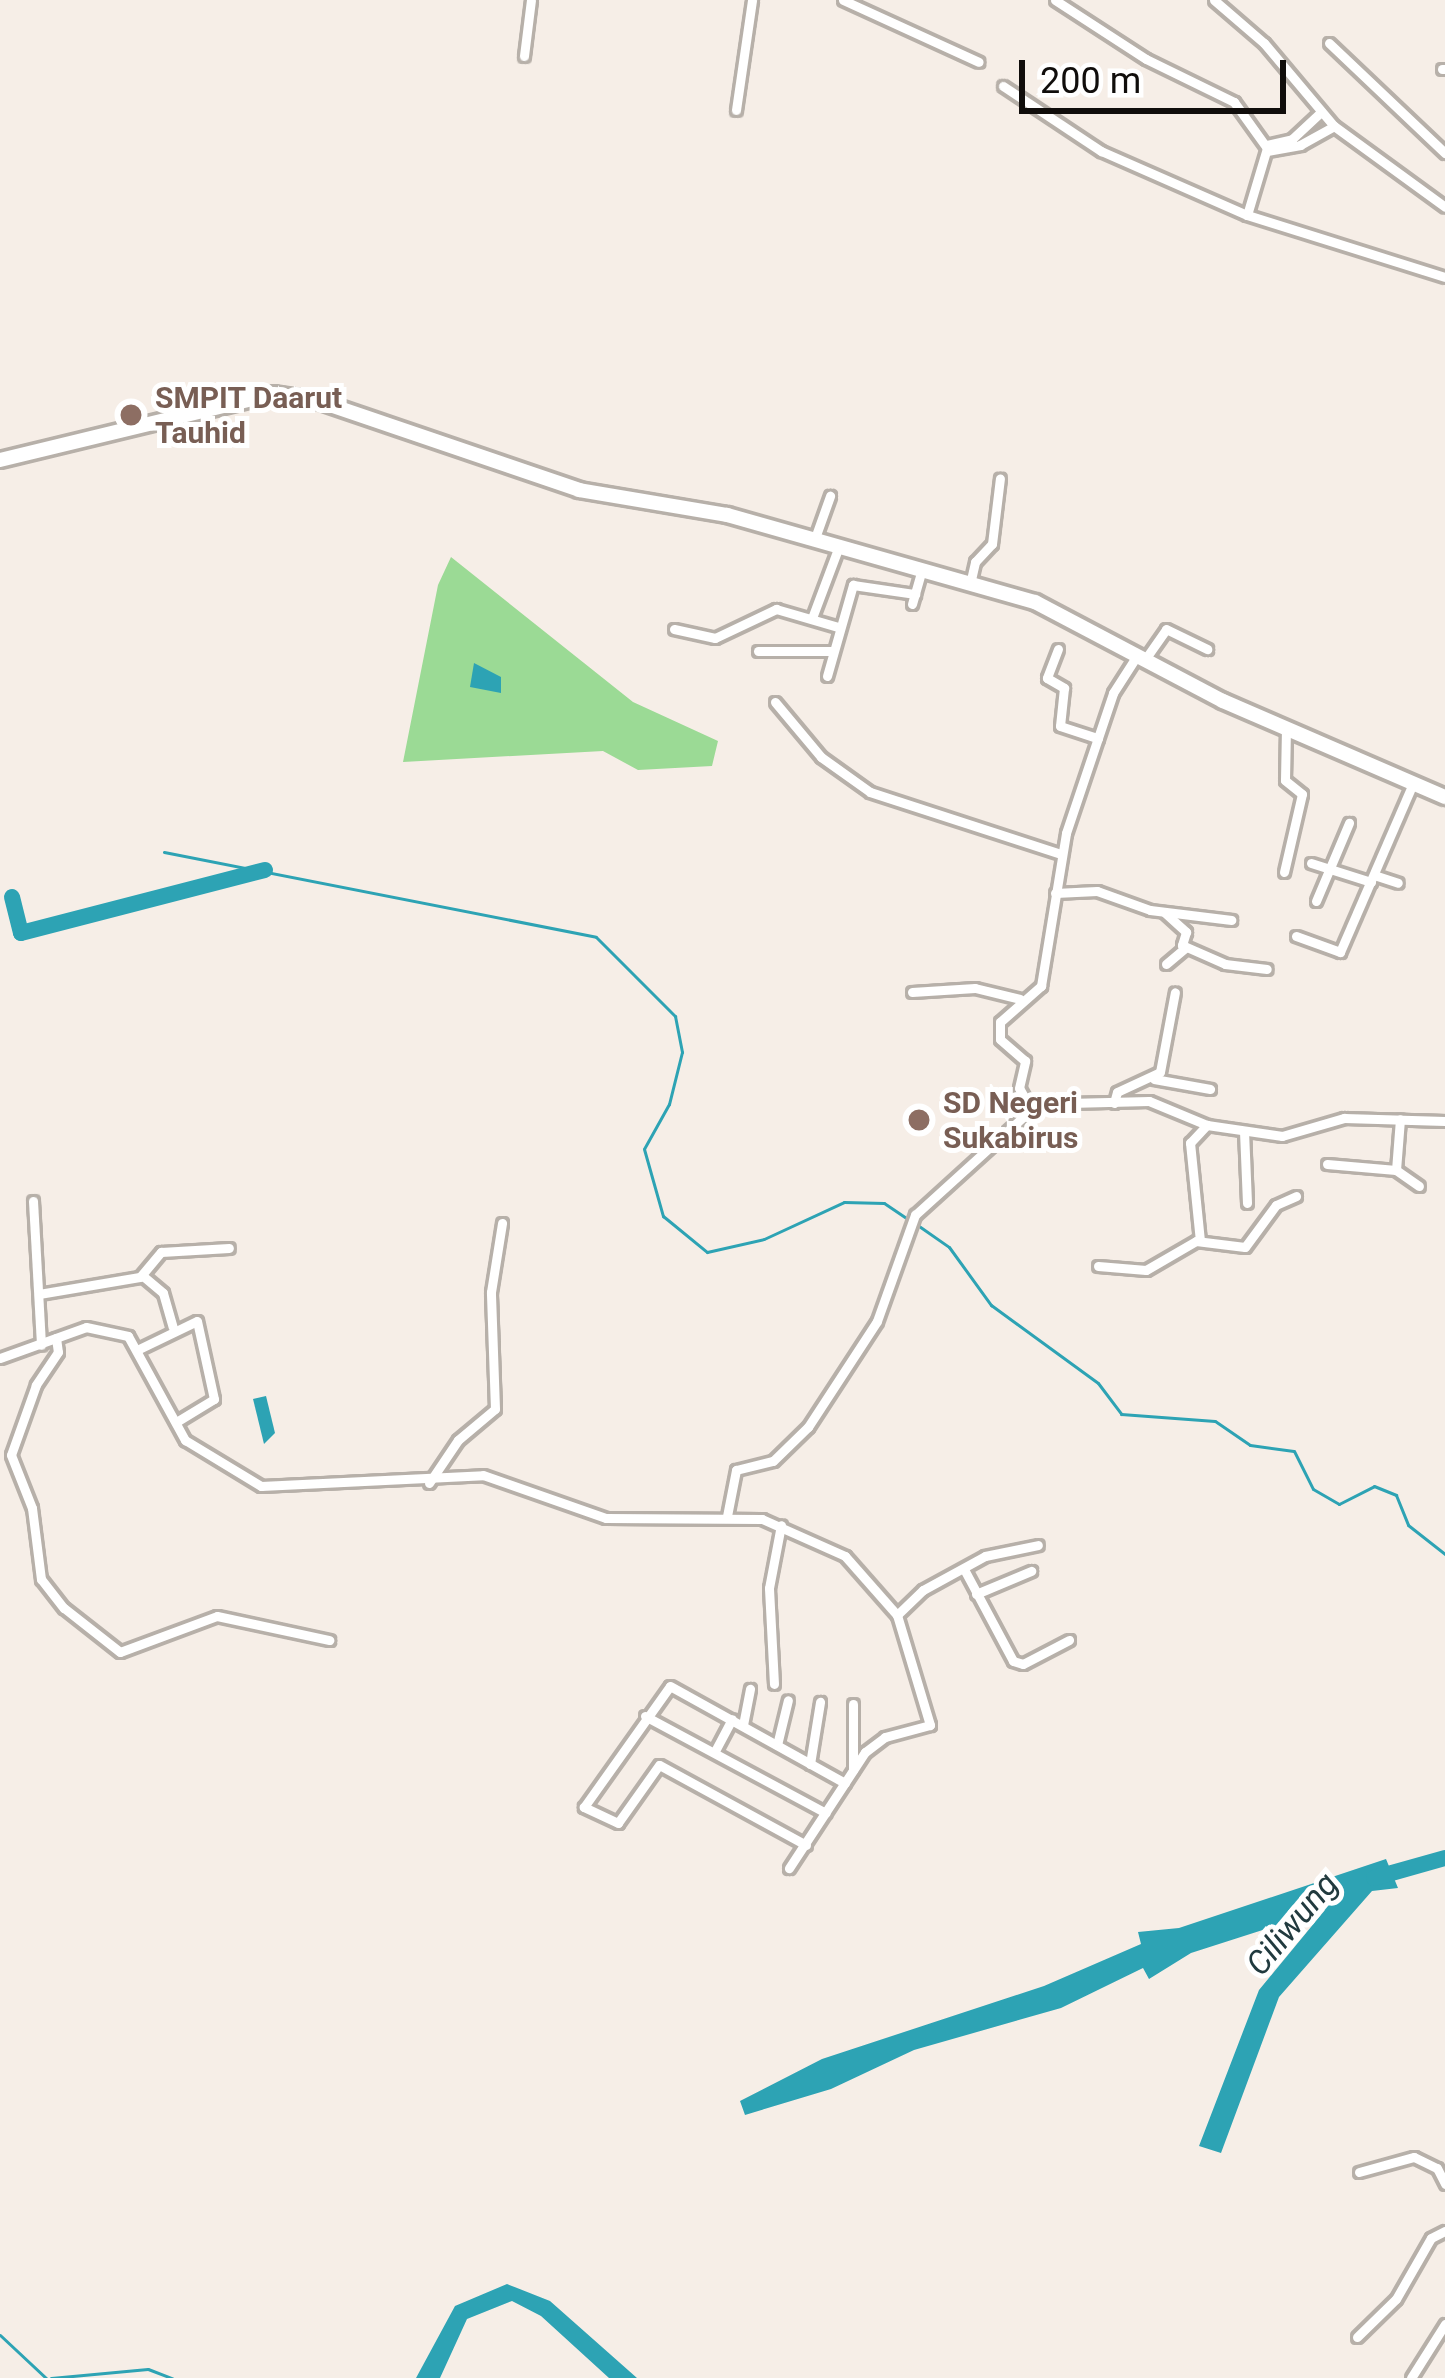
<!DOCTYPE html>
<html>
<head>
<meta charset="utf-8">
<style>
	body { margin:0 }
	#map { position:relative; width:1445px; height:2378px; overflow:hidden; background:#f6eee7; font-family:Roboto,sans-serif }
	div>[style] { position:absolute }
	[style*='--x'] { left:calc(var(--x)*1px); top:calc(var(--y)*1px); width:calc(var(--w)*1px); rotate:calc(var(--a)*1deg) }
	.green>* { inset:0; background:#9bda95 }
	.water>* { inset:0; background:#2da3b4 }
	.stream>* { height:3px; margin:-1.5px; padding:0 1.5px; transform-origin:1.5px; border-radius:1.5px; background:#2da3b4 }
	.river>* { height:16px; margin:-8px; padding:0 8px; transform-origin:8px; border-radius:8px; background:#2da3b4 }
	.roads { filter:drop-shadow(3px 0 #b7b0a9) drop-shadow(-3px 0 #b7b0a9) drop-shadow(0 3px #b7b0a9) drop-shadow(0 -3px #b7b0a9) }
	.street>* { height:9px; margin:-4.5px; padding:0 4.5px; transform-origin:4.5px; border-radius:4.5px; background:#fff }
	.secondary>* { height:14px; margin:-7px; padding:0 7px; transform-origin:7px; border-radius:7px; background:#fff }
	.dots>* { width:33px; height:33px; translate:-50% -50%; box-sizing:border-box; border:6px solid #fff; border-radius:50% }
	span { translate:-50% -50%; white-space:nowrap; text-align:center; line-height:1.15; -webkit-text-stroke:10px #fff; paint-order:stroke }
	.education-label { font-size:30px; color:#785e54; font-weight:700 }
	.left { translate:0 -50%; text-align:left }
	.water-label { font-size:33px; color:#213a3e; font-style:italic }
	.scale { position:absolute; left:1019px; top:60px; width:267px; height:54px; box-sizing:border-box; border:6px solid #100d0b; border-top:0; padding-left:15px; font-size:36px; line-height:42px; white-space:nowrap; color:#100d0b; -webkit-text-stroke:9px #fff; paint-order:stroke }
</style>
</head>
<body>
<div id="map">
	<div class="green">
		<i style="clip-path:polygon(451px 557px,633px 702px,718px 741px,712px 766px,638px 770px,603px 751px,403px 762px,438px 585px)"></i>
	</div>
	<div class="water">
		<i style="clip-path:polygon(474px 663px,501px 677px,501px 693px,470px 687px)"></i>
		<i style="clip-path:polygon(266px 1396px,275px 1433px,264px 1444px,253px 1399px)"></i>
		<i style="clip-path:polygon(1386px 1859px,1398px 1888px,1372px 1891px,1279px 1997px,1221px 2153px,1199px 2146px,1259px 1990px,1325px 1910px,1191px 1953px,1149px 1979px,1143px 1968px,1061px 2008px,914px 2050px,831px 2089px,745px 2115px,740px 2101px,822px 2059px,1044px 1986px,1141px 1944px,1138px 1932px,1179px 1928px)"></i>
		<i style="clip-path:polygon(507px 2284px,550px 2301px,637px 2378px,609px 2378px,541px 2316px,512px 2301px,467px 2319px,440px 2378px,416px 2378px,455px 2306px)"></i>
	</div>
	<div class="stream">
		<i style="--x:164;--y:852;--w:440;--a:11.1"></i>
		<i style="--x:596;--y:937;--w:112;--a:45"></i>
		<i style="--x:675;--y:1016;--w:37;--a:79"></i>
		<i style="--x:682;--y:1052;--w:54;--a:104"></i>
		<i style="--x:669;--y:1104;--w:51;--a:119.1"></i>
		<i style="--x:644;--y:1149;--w:70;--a:74.2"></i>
		<i style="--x:663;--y:1216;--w:57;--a:39.3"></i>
		<i style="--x:707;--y:1252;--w:58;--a:-12.8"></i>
		<i style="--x:764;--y:1239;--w:88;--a:-24.8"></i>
		<i style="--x:844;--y:1202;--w:40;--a:1.4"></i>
		<i style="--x:884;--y:1203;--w:29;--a:34"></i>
		<i style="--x:916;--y:1224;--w:40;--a:34.9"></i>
		<i style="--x:949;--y:1247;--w:72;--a:54.1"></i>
		<i style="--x:991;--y:1305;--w:132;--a:36.1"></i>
		<i style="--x:1098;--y:1383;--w:39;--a:53"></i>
		<i style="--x:1121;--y:1414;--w:94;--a:4.3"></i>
		<i style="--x:1215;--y:1421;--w:42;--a:34.4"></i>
		<i style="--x:1250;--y:1445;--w:44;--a:7.8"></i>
		<i style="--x:1294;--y:1451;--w:42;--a:63.4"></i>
		<i style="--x:1313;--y:1489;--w:30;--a:30"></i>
		<i style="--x:1339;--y:1504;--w:39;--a:-27"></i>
		<i style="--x:1374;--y:1486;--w:24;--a:22"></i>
		<i style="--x:1396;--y:1495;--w:32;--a:68"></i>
		<i style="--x:1408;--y:1525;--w:47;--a:38.1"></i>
		<i style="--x:0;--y:2335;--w:63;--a:43.1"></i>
		<i style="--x:51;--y:2378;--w:97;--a:-5.3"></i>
		<i style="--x:148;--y:2369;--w:26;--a:21"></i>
	</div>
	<div class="river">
		<i style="--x:12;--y:897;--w:37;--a:76"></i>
		<i style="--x:21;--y:933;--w:252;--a:-14.5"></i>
		<i style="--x:1374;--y:1878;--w:74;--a:-15.7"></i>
	</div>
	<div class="roads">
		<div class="street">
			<i style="--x:843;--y:0;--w:149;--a:24.5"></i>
			<i style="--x:1055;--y:0;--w:108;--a:33"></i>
			<i style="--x:1146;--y:59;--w:98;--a:26"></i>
			<i style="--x:1234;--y:102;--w:57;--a:54.3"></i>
			<i style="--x:1267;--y:148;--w:70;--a:106.6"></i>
			<i style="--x:1214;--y:0;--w:66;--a:40.7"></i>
			<i style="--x:1264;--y:43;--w:109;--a:49.9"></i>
			<i style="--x:1334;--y:126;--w:137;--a:36.1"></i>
			<i style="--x:1329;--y:43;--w:160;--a:43.5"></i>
			<i style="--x:524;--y:56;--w:56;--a:-82.9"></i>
			<i style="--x:1442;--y:69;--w:3;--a:0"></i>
			<i style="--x:1003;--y:86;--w:118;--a:33.6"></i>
			<i style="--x:1101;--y:151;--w:159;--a:23.7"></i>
			<i style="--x:1247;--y:215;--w:207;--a:17.4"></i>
			<i style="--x:736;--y:110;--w:111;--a:-81.7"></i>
			<i style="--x:1267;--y:145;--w:26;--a:-13"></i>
			<i style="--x:1292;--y:139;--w:40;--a:-43"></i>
			<i style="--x:1267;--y:151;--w:34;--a:-10"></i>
			<i style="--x:1300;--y:145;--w:39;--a:-29"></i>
			<i style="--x:815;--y:538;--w:45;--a:-70.3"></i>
			<i style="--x:970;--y:584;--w:23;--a:-77"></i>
			<i style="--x:975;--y:562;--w:25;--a:-47"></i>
			<i style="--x:992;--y:544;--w:66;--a:-83.1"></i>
			<i style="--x:912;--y:604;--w:33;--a:-74"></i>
			<i style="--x:812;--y:618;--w:77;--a:-69.4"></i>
			<i style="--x:674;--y:629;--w:42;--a:12.4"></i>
			<i style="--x:715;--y:638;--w:68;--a:-25.4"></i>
			<i style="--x:776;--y:609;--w:65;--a:16.2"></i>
			<i style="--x:1058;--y:649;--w:31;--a:111"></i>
			<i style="--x:1047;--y:678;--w:20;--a:30"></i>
			<i style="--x:1064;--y:688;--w:38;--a:96"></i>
			<i style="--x:1060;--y:726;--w:40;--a:18"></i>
			<i style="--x:758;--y:651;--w:73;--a:0"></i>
			<i style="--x:1146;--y:658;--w:35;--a:-55"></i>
			<i style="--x:1166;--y:629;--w:46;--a:26"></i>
			<i style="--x:827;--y:676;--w:95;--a:-74.1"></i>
			<i style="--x:853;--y:585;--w:63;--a:8.3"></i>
			<i style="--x:775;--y:702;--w:72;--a:50.1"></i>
			<i style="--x:821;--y:757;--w:60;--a:35.5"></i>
			<i style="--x:870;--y:792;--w:201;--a:18"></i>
			<i style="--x:1311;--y:863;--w:63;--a:17.6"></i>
			<i style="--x:1284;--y:872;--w:80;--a:-77"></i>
			<i style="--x:1302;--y:794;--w:22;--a:-141"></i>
			<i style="--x:1285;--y:780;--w:51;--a:-88.9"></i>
			<i style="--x:1374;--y:875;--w:25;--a:18"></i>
			<i style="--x:1055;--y:893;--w:42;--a:-2.7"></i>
			<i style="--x:1097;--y:891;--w:56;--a:19.7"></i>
			<i style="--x:1150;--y:910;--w:82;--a:7"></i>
			<i style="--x:1316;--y:901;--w:85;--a:-67.1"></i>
			<i style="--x:1164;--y:912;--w:30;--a:42"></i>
			<i style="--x:1186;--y:932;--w:14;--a:107"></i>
			<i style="--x:1182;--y:945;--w:47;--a:23.8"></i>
			<i style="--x:1225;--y:964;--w:42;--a:6.8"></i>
			<i style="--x:1296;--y:936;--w:47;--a:20"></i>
			<i style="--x:1340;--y:952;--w:184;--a:-66.6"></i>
			<i style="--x:1166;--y:964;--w:26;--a:-40"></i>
			<i style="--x:912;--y:992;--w:63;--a:-3.6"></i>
			<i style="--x:975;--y:988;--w:46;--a:13.7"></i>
			<i style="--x:1154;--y:1079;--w:57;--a:10.1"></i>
			<i style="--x:1114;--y:1103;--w:11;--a:-75"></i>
			<i style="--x:1117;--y:1092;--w:47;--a:-24.9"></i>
			<i style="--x:1160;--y:1072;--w:81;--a:-79.4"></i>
			<i style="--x:1028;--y:1104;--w:18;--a:-119"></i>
			<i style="--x:1019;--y:1088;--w:28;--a:-77"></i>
			<i style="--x:1025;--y:1061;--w:33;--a:-139"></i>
			<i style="--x:1000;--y:1039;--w:17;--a:-90"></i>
			<i style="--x:1000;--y:1022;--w:55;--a:-41.3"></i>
			<i style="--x:1041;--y:986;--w:155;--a:-80.7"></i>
			<i style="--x:1066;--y:833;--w:148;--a:-71.4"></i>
			<i style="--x:1113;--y:693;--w:46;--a:-57.3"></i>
			<i style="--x:1028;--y:1104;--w:121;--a:-1.4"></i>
			<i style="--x:1149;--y:1101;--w:63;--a:22.5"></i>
			<i style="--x:1207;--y:1125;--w:76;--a:8.3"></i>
			<i style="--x:1282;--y:1136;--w:65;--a:-16.2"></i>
			<i style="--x:1344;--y:1118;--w:101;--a:1.7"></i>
			<i style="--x:1244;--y:1131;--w:72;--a:87.6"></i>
			<i style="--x:1327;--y:1164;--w:69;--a:5"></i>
			<i style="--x:1396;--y:1170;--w:51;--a:-85.5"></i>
			<i style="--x:1396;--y:1170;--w:28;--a:35"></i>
			<i style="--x:33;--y:1201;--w:144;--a:86.8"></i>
			<i style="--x:1200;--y:1241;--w:99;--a:-95.8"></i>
			<i style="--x:1190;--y:1143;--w:25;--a:-47"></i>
			<i style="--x:1098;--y:1266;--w:48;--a:4.8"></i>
			<i style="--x:1146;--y:1270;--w:58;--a:-30.1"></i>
			<i style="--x:1196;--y:1241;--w:49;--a:7"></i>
			<i style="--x:1245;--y:1247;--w:52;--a:-53.6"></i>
			<i style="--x:1276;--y:1205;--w:22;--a:-24"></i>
			<i style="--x:143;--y:1276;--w:26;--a:40"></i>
			<i style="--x:163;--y:1293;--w:35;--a:74"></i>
			<i style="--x:39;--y:1294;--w:102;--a:-9.6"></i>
			<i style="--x:140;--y:1277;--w:33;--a:-50"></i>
			<i style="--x:161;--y:1252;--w:68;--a:-3.4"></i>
			<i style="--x:56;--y:1338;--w:14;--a:82"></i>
			<i style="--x:58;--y:1352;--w:40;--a:124"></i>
			<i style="--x:36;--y:1385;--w:74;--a:109.7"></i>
			<i style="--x:11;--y:1455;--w:57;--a:68.4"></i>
			<i style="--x:32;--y:1508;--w:72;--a:82.8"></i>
			<i style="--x:41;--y:1579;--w:37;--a:52"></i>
			<i style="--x:64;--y:1608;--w:71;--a:38.2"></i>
			<i style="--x:120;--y:1652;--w:103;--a:-20.4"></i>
			<i style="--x:217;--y:1616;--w:115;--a:12.1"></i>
			<i style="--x:139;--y:1349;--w:64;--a:-25.8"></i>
			<i style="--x:197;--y:1321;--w:80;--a:77.7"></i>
			<i style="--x:214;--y:1399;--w:44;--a:148.8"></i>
			<i style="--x:0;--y:1358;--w:91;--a:-19.8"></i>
			<i style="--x:86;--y:1327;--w:43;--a:12.1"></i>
			<i style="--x:128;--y:1336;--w:119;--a:61.3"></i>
			<i style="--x:185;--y:1440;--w:89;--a:31.2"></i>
			<i style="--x:261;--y:1486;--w:222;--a:-2.8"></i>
			<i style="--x:483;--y:1475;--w:130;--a:19.3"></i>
			<i style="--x:606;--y:1518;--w:156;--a:0.4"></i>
			<i style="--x:762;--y:1519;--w:91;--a:24"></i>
			<i style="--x:845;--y:1556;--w:79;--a:48.6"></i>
			<i style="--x:897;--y:1615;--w:115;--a:73.3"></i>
			<i style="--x:930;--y:1725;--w:47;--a:165.1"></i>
			<i style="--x:885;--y:1737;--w:25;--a:143"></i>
			<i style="--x:865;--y:1752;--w:139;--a:123.2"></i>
			<i style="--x:429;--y:1483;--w:52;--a:-56"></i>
			<i style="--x:458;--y:1440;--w:48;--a:-40"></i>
			<i style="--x:495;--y:1409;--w:117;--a:-92"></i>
			<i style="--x:491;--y:1292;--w:70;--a:-80.9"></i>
			<i style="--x:727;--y:1516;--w:47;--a:-78.9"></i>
			<i style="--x:736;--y:1470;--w:38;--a:-14"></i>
			<i style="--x:773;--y:1461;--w:49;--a:-44.2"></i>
			<i style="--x:808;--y:1427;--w:126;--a:-56.9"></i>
			<i style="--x:877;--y:1321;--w:113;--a:-70.3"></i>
			<i style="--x:915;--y:1215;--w:146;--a:-42.2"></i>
			<i style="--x:1023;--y:1117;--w:14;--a:-69"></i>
			<i style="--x:965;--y:1571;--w:102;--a:61.9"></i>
			<i style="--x:1013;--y:1661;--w:10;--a:17"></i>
			<i style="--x:1023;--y:1664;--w:52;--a:-27.6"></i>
			<i style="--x:976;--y:1594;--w:60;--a:-22.7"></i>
			<i style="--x:897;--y:1615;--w:36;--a:-44"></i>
			<i style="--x:923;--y:1590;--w:71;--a:-28.7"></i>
			<i style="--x:985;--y:1556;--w:54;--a:-11.7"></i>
			<i style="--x:774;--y:1684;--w:96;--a:-93"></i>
			<i style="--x:769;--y:1588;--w:64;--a:-79.2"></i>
			<i style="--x:645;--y:1716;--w:205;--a:28.2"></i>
			<i style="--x:743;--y:1725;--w:37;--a:-79"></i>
			<i style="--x:777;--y:1745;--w:46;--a:-76.3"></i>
			<i style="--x:715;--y:1751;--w:36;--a:-62"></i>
			<i style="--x:810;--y:1764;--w:63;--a:-80.8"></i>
			<i style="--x:853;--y:1770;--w:66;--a:-90"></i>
			<i style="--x:806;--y:1845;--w:167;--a:-151.4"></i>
			<i style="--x:659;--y:1765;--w:71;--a:125.3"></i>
			<i style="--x:618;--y:1823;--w:38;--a:-155"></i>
			<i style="--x:584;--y:1807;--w:148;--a:-54.6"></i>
			<i style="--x:670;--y:1686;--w:200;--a:29"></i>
			<i style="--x:1359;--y:2172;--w:57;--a:-15.3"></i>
			<i style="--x:1414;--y:2157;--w:25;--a:26"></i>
			<i style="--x:1437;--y:2168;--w:18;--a:63"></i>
			<i style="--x:1357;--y:2337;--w:54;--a:-44.3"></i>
			<i style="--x:1396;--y:2299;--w:70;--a:-60.2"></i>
			<i style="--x:1431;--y:2238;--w:16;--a:-27"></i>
			<i style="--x:1411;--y:2378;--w:64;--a:-57.8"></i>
		</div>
		<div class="secondary">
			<i style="--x:0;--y:460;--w:281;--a:-13.6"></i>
			<i style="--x:273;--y:394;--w:46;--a:8.8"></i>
			<i style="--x:318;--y:401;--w:276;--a:18.8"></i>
			<i style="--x:579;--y:490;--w:150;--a:9.6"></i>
			<i style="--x:727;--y:515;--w:320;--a:15.8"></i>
			<i style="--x:1035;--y:602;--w:212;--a:27.8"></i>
			<i style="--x:1223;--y:701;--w:242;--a:23.4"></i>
		</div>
	</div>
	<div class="dots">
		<i style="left:131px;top:415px;background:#8d6e63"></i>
		<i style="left:919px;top:1120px;background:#8d6e63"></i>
	</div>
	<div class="education-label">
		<span class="left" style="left:155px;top:415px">SMPIT Daarut<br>Tauhid</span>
		<span class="left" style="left:943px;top:1120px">SD Negeri<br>Sukabirus</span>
	</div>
	<div class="water-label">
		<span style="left:1292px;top:1924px;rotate:-50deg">Ciliwung</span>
	</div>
	<div class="scale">200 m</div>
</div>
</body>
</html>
